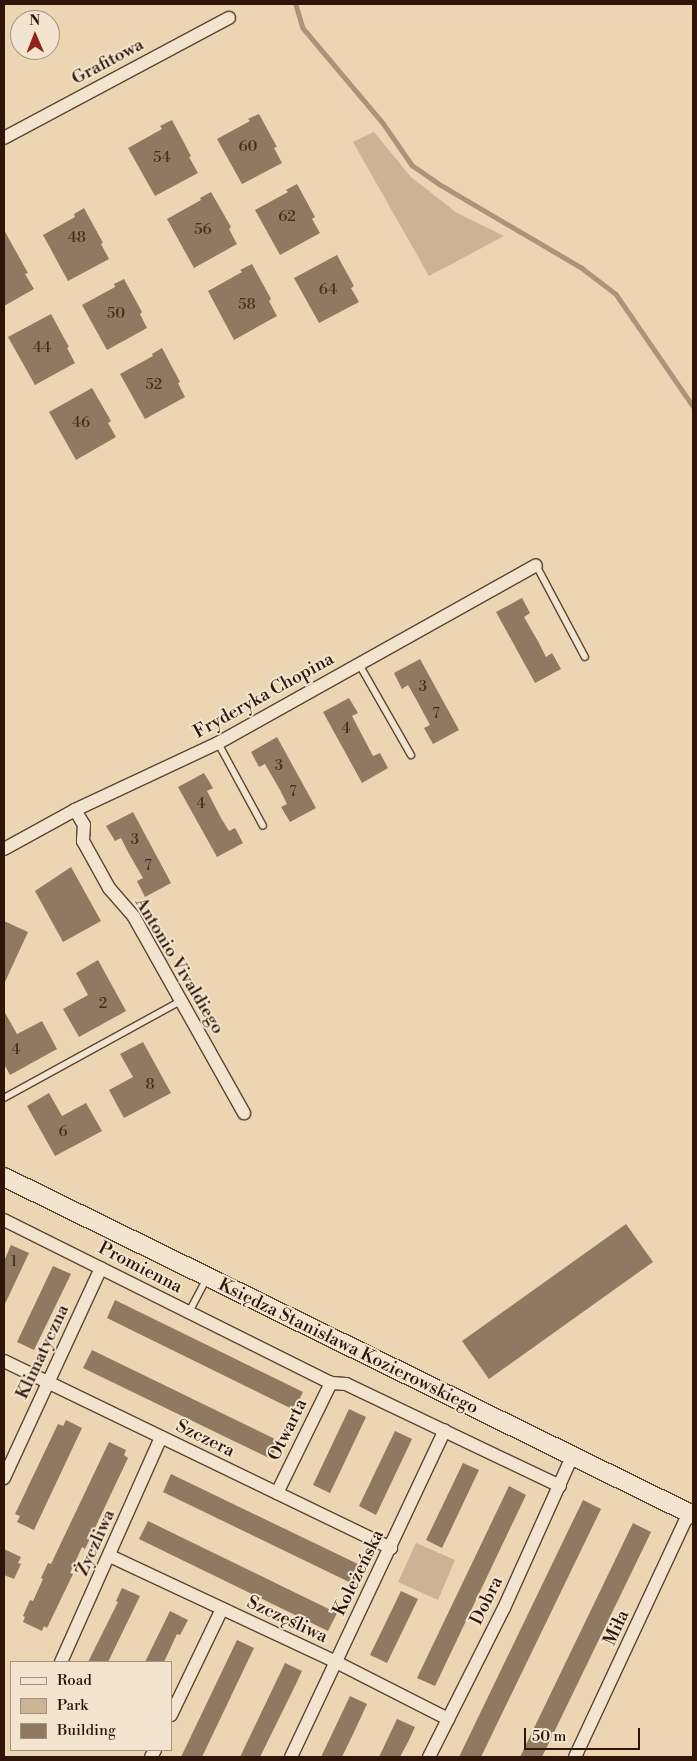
<!DOCTYPE html>
<html>
<head>
<meta charset="utf-8">
<style>
	body { margin:0 }
	#map { position:relative; width:697px; height:1761px; overflow:hidden; background:#ebd5b3; font-family:"Libre Bodoni",serif }
	div>[style] { position:absolute }
	[style*='--x'] { left:calc(var(--x)*1px); top:calc(var(--y)*1px); width:calc(var(--w)*1px); rotate:calc(var(--a)*1deg) }
	.green>* { inset:0; background:#cbb496 }
	.stream>* { height:4.5px; margin:-2.25px; padding:0 2.25px; transform-origin:2.25px; border-radius:2.25px; background:#ab9479 }
	.building>* { inset:0; background:#907961 }
	.roads { filter:drop-shadow(1px 0 #5d4533) drop-shadow(-1px 0 #5d4533) drop-shadow(0 1px #5d4533) drop-shadow(0 -1px #5d4533) }
	.lane>* { height:6px; margin:-3px; padding:0 3px; transform-origin:3px; border-radius:3px; background:#f2e4ce }
	.street>* { height:12px; margin:-6px; padding:0 6px; transform-origin:6px; border-radius:6px; background:#f2e4ce }
	.secondary>* { height:18px; margin:-9px; padding:0 9px; transform-origin:9px; border-radius:9px; background:#f2e4ce }
	span { translate:-50% -50%; white-space:nowrap; text-align:center; line-height:1.15; -webkit-text-stroke:4px #f2e4ce; paint-order:stroke }
	.number-label { font-size:15px; color:#462e1e }
	.number-label span { -webkit-text-stroke-width:0 }
	.street-label { font-size:18px; color:#2e1508 }
	.frame { position:absolute; inset:0; border:5px solid #2e1508; pointer-events:none }
	.legend { position:absolute; left:10px; top:1661px; width:162px; height:90px; box-sizing:border-box; background:#f2e4ce; border:1px solid #a4917f; margin:0; padding:6px 9px; list-style:none; font-size:15px; color:#2e1508 }
	.legend li { display:flex; align-items:center; gap:10px; height:25px }
	.legend b { width:25px; border:1px solid #a4917f }
	.north { position:absolute; left:10px; top:10px; width:50px; height:50px; box-sizing:border-box; background:#f2e4ce; border:1px solid #a4917f; border-radius:50%; rotate:359deg; font-size:14px; font-weight:700; line-height:20px; text-align:center; color:#2e1508 }
	.north::after { content:''; display:block; margin:auto; width:18px; height:22px; background:#8f2418; clip-path:polygon(50% 0,100% 100%,50% 72%,0 100%) }
	.scale { position:absolute; left:524px; top:1728px; width:116px; height:22px; box-sizing:border-box; border:2px solid #2e1508; border-top:0; padding-left:6px; font-size:15px; line-height:18px; white-space:nowrap; color:#2e1508; -webkit-text-stroke:4px #f2e4ce; paint-order:stroke }
</style>
</head>
<body>
<div id="map">
	<div class="green">
		<i style="clip-path:polygon(374px 132px,411px 177px,457px 213px,504px 236px,429px 276px,353px 142px)"></i>
		<i style="clip-path:polygon(416px 1543px,455px 1560px,438px 1600px,398px 1582px)"></i>
	</div>
	<div class="stream">
		<i style="--x:296;--y:5;--w:24;--a:73"></i>
		<i style="--x:303;--y:28;--w:124;--a:49.9"></i>
		<i style="--x:383;--y:123;--w:51;--a:55.4"></i>
		<i style="--x:412;--y:165;--w:33;--a:35"></i>
		<i style="--x:439;--y:184;--w:166;--a:30.4"></i>
		<i style="--x:582;--y:268;--w:43;--a:37.4"></i>
		<i style="--x:616;--y:294;--w:136;--a:55.5"></i>
	</div>
	<div class="building">
		<i style="clip-path:polygon(259px 114px,277px 147px,274px 148px,282px 163px,242px 184px,217px 139px,250px 121px,248px 119px)"></i>
		<i style="clip-path:polygon(172px 120px,191px 156px,189px 157px,198px 173px,155px 196px,128px 148px,162px 129px,160px 126px)"></i>
		<i style="clip-path:polygon(297px 184px,315px 217px,312px 219px,320px 233px,280px 255px,255px 210px,288px 192px,286px 190px)"></i>
		<i style="clip-path:polygon(211px 192px,231px 227px,229px 229px,237px 244px,194px 268px,167px 219px,201px 200px,200px 198px)"></i>
		<i style="clip-path:polygon(84px 208px,103px 243px,101px 244px,109px 259px,68px 281px,43px 235px,75px 217px,74px 214px)"></i>
		<i style="clip-path:polygon(4px 230px,28px 273px,25px 274px,34px 289px,4px 306px)"></i>
		<i style="clip-path:polygon(337px 255px,354px 286px,351px 288px,359px 302px,319px 323px,294px 278px)"></i>
		<i style="clip-path:polygon(252px 264px,271px 299px,269px 301px,277px 316px,234px 340px,208px 291px,242px 272px,240px 270px)"></i>
		<i style="clip-path:polygon(124px 279px,142px 312px,140px 314px,147px 328px,107px 350px,82px 305px,115px 287px,114px 284px)"></i>
		<i style="clip-path:polygon(51px 314px,69px 347px,67px 348px,75px 363px,35px 385px,8px 337px)"></i>
		<i style="clip-path:polygon(162px 348px,180px 382px,178px 383px,185px 397px,145px 419px,120px 374px,153px 356px,152px 354px)"></i>
		<i style="clip-path:polygon(92px 388px,111px 421px,108px 423px,116px 437px,76px 460px,49px 412px)"></i>
		<i style="clip-path:polygon(522px 598px,530px 613px,524px 617px,539px 643px,546px 657px,552px 653px,561px 669px,535px 683px,496px 612px)"></i>
		<i style="clip-path:polygon(420px 659px,459px 730px,433px 744px,424px 728px,430px 725px,416px 699px,408px 685px,402px 689px,394px 673px)"></i>
		<i style="clip-path:polygon(349px 698px,358px 713px,352px 716px,373px 756px,380px 753px,388px 768px,362px 783px,323px 712px)"></i>
		<i style="clip-path:polygon(277px 737px,316px 808px,290px 822px,281px 807px,287px 804px,280px 790px,265px 764px,259px 767px,251px 752px)"></i>
		<i style="clip-path:polygon(204px 773px,213px 788px,207px 791px,221px 818px,229px 831px,235px 828px,243px 843px,217px 857px,178px 787px)"></i>
		<i style="clip-path:polygon(133px 812px,171px 883px,145px 897px,137px 881px,143px 878px,128px 852px,121px 838px,115px 841px,106px 826px)"></i>
		<i style="clip-path:polygon(71px 867px,101px 921px,63px 942px,35px 891px)"></i>
		<i style="clip-path:polygon(4px 921px,28px 932px,4px 984px)"></i>
		<i style="clip-path:polygon(98px 960px,126px 1011px,79px 1037px,63px 1009px,88px 995px,76px 973px)"></i>
		<i style="clip-path:polygon(4px 1011px,17px 1034px,42px 1021px,57px 1049px,10px 1075px,4px 1064px)"></i>
		<i style="clip-path:polygon(143px 1042px,171px 1093px,124px 1118px,109px 1090px,133px 1077px,120px 1054px)"></i>
		<i style="clip-path:polygon(49px 1093px,62px 1116px,86px 1103px,102px 1131px,55px 1156px,27px 1106px)"></i>
		<i style="clip-path:polygon(626px 1224px,653px 1262px,489px 1379px,462px 1341px)"></i>
		<i style="clip-path:polygon(11px 1245px,29px 1253px,4px 1306px,4px 1261px)"></i>
		<i style="clip-path:polygon(53px 1266px,71px 1274px,34px 1350px,17px 1342px)"></i>
		<i style="clip-path:polygon(115px 1300px,303px 1392px,294px 1410px,107px 1318px)"></i>
		<i style="clip-path:polygon(92px 1350px,279px 1441px,271px 1459px,83px 1368px)"></i>
		<i style="clip-path:polygon(349px 1409px,366px 1417px,330px 1493px,313px 1485px)"></i>
		<i style="clip-path:polygon(66px 1420px,82px 1428px,34px 1530px,17px 1522px,20px 1516px,15px 1514px,58px 1424px,63px 1426px)"></i>
		<i style="clip-path:polygon(395px 1431px,412px 1439px,376px 1515px,359px 1506px)"></i>
		<i style="clip-path:polygon(109px 1442px,126px 1450px,124px 1455px,128px 1458px,85px 1549px,82px 1547px,70px 1573px,73px 1574px,47px 1628px,44px 1626px,42px 1631px,23px 1622px,25px 1617px,23px 1616px,30px 1600px,33px 1601px,43px 1579px,41px 1578px,48px 1563px,51px 1564px)"></i>
		<i style="clip-path:polygon(463px 1463px,479px 1470px,442px 1548px,426px 1540px)"></i>
		<i style="clip-path:polygon(171px 1474px,360px 1565px,351px 1583px,163px 1492px)"></i>
		<i style="clip-path:polygon(509px 1486px,526px 1495px,435px 1686px,417px 1678px)"></i>
		<i style="clip-path:polygon(583px 1500px,601px 1509px,481px 1757px,459px 1757px)"></i>
		<i style="clip-path:polygon(148px 1521px,337px 1613px,328px 1631px,139px 1539px)"></i>
		<i style="clip-path:polygon(633px 1523px,651px 1532px,639px 1557px,542px 1757px,520px 1757px)"></i>
		<i style="clip-path:polygon(4px 1549px,21px 1557px,18px 1563px,21px 1564px,14px 1579px,4px 1575px)"></i>
		<i style="clip-path:polygon(122px 1588px,140px 1596px,108px 1662px,88px 1662px,118px 1602px,116px 1601px)"></i>
		<i style="clip-path:polygon(401px 1591px,418px 1599px,387px 1663px,370px 1655px)"></i>
		<i style="clip-path:polygon(170px 1611px,188px 1620px,180px 1635px,177px 1634px,164px 1662px,145px 1662px)"></i>
		<i style="clip-path:polygon(237px 1640px,254px 1648px,202px 1757px,181px 1757px)"></i>
		<i style="clip-path:polygon(285px 1663px,302px 1671px,296px 1684px,260px 1757px,240px 1757px)"></i>
		<i style="clip-path:polygon(350px 1696px,367px 1704px,355px 1730px,342px 1757px,321px 1757px)"></i>
		<i style="clip-path:polygon(397px 1719px,415px 1727px,409px 1740px,400px 1757px,379px 1757px)"></i>
	</div>
	<div class="roads">
		<div class="lane">
			<i style="--x:536;--y:565;--w:104;--a:62"></i>
			<i style="--x:359;--y:664;--w:105;--a:60.3"></i>
			<i style="--x:218;--y:743;--w:94;--a:61.5"></i>
			<i style="--x:4;--y:1098;--w:203;--a:-28.8"></i>
			<i style="--x:189;--y:1312;--w:38;--a:-62"></i>
		</div>
		<div class="street">
			<i style="--x:4;--y:138;--w:255;--a:-28.1"></i>
			<i style="--x:75;--y:810;--w:17;--a:59"></i>
			<i style="--x:84;--y:825;--w:16;--a:94"></i>
			<i style="--x:83;--y:841;--w:54;--a:61"></i>
			<i style="--x:109;--y:888;--w:38;--a:49"></i>
			<i style="--x:134;--y:917;--w:225;--a:60.7"></i>
			<i style="--x:4;--y:849;--w:81;--a:-28.8"></i>
			<i style="--x:75;--y:810;--w:158;--a:-25.1"></i>
			<i style="--x:218;--y:743;--w:364;--a:-29.2"></i>
			<i style="--x:4;--y:1220;--w:365;--a:26.5"></i>
			<i style="--x:331;--y:1383;--w:15;--a:4"></i>
			<i style="--x:346;--y:1384;--w:237;--a:25.5"></i>
			<i style="--x:4;--y:1361;--w:430;--a:25.8"></i>
			<i style="--x:4;--y:1478;--w:231;--a:-65.2"></i>
			<i style="--x:277;--y:1493;--w:123;--a:-63.9"></i>
			<i style="--x:110;--y:1556;--w:250;--a:25.1"></i>
			<i style="--x:336;--y:1662;--w:126;--a:27"></i>
			<i style="--x:61;--y:1662;--w:246;--a:-66"></i>
			<i style="--x:171;--y:1715;--w:118;--a:-64.3"></i>
			<i style="--x:151;--y:1757;--w:8;--a:-60"></i>
			<i style="--x:291;--y:1757;--w:361;--a:-64.8"></i>
			<i style="--x:429;--y:1757;--w:167;--a:-63.3"></i>
			<i style="--x:504;--y:1608;--w:166;--a:-65.8"></i>
			<i style="--x:575;--y:1757;--w:269;--a:-65"></i>
		</div>
		<div class="secondary">
			<i style="--x:4;--y:1177;--w:767;--a:26.13"></i>
		</div>
	</div>
	<div class="number-label">
		<span style="left:248px;top:147px">60</span>
		<span style="left:162px;top:158px">54</span>
		<span style="left:287px;top:217px">62</span>
		<span style="left:203px;top:230px">56</span>
		<span style="left:77px;top:238px">48</span>
		<span style="left:328px;top:290px">64</span>
		<span style="left:247px;top:305px">58</span>
		<span style="left:116px;top:314px">50</span>
		<span style="left:42px;top:348px">44</span>
		<span style="left:154px;top:385px">52</span>
		<span style="left:81px;top:423px">46</span>
		<span style="left:423px;top:687px">3</span>
		<span style="left:436px;top:714px">7</span>
		<span style="left:346px;top:729px">4</span>
		<span style="left:279px;top:766px">3</span>
		<span style="left:293px;top:792px">7</span>
		<span style="left:201px;top:804px">4</span>
		<span style="left:135px;top:840px">3</span>
		<span style="left:148px;top:866px">7</span>
		<span style="left:103px;top:1004px">2</span>
		<span style="left:16px;top:1050px">4</span>
		<span style="left:150px;top:1085px">8</span>
		<span style="left:63px;top:1132px">6</span>
		<span style="left:14px;top:1262px">1</span>
	</div>
	<div class="street-label">
		<span style="left:108px;top:62px;rotate:-28deg">Grafitowa</span>
		<span style="left:264px;top:696px;rotate:-29deg">Fryderyka Chopina</span>
		<span style="left:179px;top:966px;rotate:59deg">Antonio Vivaldiego</span>
		<span style="left:140px;top:1268px;rotate:27deg">Promienna</span>
		<span style="left:348px;top:1347px;rotate:26deg">Księdza Stanisława Kozierowskiego</span>
		<span style="left:43px;top:1352px;rotate:-65deg">Klimatyczna</span>
		<span style="left:288px;top:1430px;rotate:-64deg">Otwarta</span>
		<span style="left:205px;top:1439px;rotate:26deg">Szczera</span>
		<span style="left:96px;top:1543px;rotate:-66deg">Życzliwa</span>
		<span style="left:359px;top:1573px;rotate:-64deg">Koleżeńska</span>
		<span style="left:487px;top:1601px;rotate:-64deg">Dobra</span>
		<span style="left:287px;top:1620px;rotate:25deg">Szczęśliwa</span>
		<span style="left:617px;top:1628px;rotate:-65deg">Miła</span>
	</div>
	<div class="frame"></div>
	<ul class="legend">
	<li><b style="height:6px;background:#f2e4ce"></b>Road</li>
	<li><b style="height:14px;background:#cbb496"></b>Park</li>
	<li><b style="height:14px;background:#907961"></b>Building</li>
	</ul>
	<div class="north">N</div>
	<div class="scale">50 m</div>
</div>
</body>
</html>
